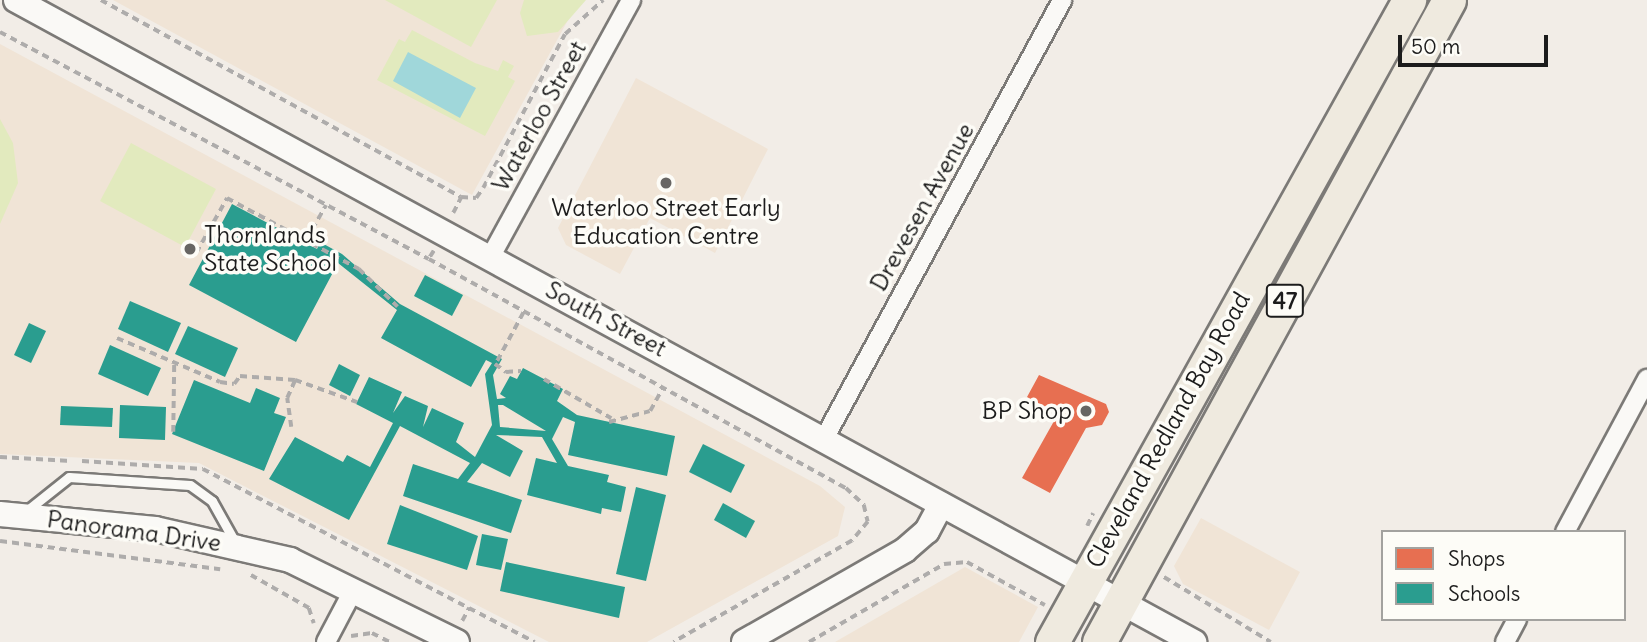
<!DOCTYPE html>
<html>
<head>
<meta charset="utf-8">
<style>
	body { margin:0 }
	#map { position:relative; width:1647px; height:642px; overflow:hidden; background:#f2ede7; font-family:Delius,sans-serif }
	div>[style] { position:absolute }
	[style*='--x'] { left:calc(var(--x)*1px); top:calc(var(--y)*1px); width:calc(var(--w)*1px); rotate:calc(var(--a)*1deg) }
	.built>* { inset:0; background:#f0e4d6 }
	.green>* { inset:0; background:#e2eabe }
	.water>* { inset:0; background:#a0d7da }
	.shops>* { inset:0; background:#e76f51 }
	.schools>* { inset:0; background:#2a9d8f }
	.path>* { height:3.5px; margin-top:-1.75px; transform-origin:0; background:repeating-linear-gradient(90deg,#aeacab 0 7px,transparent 0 12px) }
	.roads { filter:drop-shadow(2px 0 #7c7a77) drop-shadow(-2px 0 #7c7a77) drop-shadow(0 2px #7c7a77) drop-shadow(0 -2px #7c7a77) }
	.lane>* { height:9px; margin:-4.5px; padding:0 4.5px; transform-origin:4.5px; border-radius:4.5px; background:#faf9f6 }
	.street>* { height:18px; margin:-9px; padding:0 9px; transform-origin:9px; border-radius:9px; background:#faf9f6 }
	.secondary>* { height:24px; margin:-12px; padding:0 12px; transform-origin:12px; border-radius:12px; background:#faf9f6 }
	.highway>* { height:33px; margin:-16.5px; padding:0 16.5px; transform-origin:16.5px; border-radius:16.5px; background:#efeadf }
	.dots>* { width:19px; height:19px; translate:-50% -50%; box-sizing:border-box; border:4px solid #fdfcf7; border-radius:50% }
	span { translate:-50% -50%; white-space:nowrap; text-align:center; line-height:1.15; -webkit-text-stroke:7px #fdfcf7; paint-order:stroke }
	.shield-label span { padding:2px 5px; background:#fdfcf7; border:2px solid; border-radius:5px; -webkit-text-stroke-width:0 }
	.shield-label { font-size:23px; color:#1c1c1c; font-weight:700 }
	.street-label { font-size:24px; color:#1c1c1c }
	.poi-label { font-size:24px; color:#1c1c1c }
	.left { translate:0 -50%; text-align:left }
	.right { translate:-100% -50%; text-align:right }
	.legend { position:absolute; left:1381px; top:530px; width:245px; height:91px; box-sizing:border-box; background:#fdfcf7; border:2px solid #a3a29f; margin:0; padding:9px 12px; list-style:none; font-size:21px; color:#1c1c1c }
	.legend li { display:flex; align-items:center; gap:14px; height:35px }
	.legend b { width:35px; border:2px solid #a3a29f }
	.scale { position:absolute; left:1398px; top:35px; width:150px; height:32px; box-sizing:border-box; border:4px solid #1c1c1c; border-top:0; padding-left:9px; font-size:21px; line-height:24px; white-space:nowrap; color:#1c1c1c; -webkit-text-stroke:5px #fdfcf7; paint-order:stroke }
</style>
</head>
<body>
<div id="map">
	<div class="built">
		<i style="clip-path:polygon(113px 0,579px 0,472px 195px)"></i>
		<i style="clip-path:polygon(0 44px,820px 486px,845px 507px,838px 536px,647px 642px,549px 642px,199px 463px,0 454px)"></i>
		<i style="clip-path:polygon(636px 78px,768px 149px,715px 253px,650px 218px,620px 274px,566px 245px,558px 228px)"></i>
		<i style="clip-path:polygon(1201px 518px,1300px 572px,1269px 630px,1183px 584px,1174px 566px)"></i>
		<i style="clip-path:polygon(965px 567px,1038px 607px,1019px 642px,835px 642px)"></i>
	</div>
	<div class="green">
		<i style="clip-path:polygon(385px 0,497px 0,471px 47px)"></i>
		<i style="clip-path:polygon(524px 0,586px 0,558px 32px,527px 36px,520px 13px)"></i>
		<i style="clip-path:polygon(412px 30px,475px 63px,498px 71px,503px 60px,514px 66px,508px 77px,515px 81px,485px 136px,377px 80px,399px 39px,405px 42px)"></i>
		<i style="clip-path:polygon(0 119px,13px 143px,18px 183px,0 224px)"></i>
		<i style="clip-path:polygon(131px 143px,216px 189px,185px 247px,100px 201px)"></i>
	</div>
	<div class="water">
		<i style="clip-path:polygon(408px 52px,476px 88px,460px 118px,393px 81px)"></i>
	</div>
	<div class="shops">
		<i style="clip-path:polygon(1039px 375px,1106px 404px,1109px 412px,1102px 425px,1086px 428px,1050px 493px,1022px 478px,1058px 414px,1027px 397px)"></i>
	</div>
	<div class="schools">
		<i style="clip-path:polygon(evenodd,232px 204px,317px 249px,320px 242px,342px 254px,400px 304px,502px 359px,493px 375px,497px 399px,506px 398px,500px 394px,510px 376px,517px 379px,523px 368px,563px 389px,557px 401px,577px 415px,675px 436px,667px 476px,568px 455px,575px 422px,563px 417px,552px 439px,568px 466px,609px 475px,607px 482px,626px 487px,621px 512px,602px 508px,601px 514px,527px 495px,536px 458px,557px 463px,542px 437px,496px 435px,523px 451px,510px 477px,482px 463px,467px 482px,522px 500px,511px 533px,403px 496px,413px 464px,458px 479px,470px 463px,400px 426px,349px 520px,269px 479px,295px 437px,343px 462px,347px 455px,370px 467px,393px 423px,356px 404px,369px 377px,402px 392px,393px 413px,405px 396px,428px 406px,423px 427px,432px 408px,464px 423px,456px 442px,475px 457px,492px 425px,485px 374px,492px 363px,486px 360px,471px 387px,381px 338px,397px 310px,338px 263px,296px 342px,189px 285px,232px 204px,498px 405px,503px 405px,546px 431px,500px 427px,498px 405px)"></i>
		<i style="clip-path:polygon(425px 275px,463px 295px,452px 316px,414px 296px)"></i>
		<i style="clip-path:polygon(130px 301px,181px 323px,168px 352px,118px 329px)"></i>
		<i style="clip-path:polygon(29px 323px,46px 331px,31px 363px,14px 355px)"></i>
		<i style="clip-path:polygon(188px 326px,238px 348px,225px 377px,175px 354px)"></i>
		<i style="clip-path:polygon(110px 345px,161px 368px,148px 396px,98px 374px)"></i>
		<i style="clip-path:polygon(339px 364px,360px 375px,350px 396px,329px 385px)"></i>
		<i style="clip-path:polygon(194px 380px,250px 403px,256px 388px,280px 398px,274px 413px,286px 417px,264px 471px,172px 434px)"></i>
		<i style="clip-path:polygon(120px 405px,166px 407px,165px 440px,119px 438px)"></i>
		<i style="clip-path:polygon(61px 406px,113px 408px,112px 427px,60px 425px)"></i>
		<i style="clip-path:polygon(703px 444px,745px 465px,731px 493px,689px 472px)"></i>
		<i style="clip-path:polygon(636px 487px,666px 495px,646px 581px,616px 574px)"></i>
		<i style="clip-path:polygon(723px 503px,755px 521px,746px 538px,714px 520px)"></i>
		<i style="clip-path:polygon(400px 505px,478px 536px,467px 570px,387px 544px)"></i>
		<i style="clip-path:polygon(482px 534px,508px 539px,501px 570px,476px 565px)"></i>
		<i style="clip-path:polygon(506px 562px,625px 587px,619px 618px,500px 591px)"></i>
	</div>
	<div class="path">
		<i style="--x:101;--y:0;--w:410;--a:28.7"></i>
		<i style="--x:0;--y:32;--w:485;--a:27.9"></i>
		<i style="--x:453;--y:213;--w:18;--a:-63"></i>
		<i style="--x:461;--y:197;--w:15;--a:4"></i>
		<i style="--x:476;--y:198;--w:12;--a:-55"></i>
		<i style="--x:483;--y:188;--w:174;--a:-62"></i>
		<i style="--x:565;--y:34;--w:51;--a:-41.8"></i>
		<i style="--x:306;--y:240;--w:40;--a:-60.3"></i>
		<i style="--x:434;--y:251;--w:9;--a:122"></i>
		<i style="--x:429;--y:259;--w:476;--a:28.8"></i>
		<i style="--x:846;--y:488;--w:25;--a:43"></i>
		<i style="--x:864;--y:505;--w:17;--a:77"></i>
		<i style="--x:868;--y:522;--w:25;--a:130"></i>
		<i style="--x:852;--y:541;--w:205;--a:150.4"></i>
		<i style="--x:196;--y:253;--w:63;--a:-60.6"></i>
		<i style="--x:227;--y:198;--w:150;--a:28.3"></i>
		<i style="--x:359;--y:269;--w:54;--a:44.3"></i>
		<i style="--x:117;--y:338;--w:112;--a:23.1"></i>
		<i style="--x:220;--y:382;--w:14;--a:8"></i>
		<i style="--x:234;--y:384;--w:10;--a:-53"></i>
		<i style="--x:240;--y:376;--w:55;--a:4.2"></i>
		<i style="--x:295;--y:380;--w:66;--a:19.5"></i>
		<i style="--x:497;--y:361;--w:57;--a:-61.6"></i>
		<i style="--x:495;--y:364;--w:14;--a:36"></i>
		<i style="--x:506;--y:372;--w:15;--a:-4"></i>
		<i style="--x:544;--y:379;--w:78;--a:30.2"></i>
		<i style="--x:609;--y:422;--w:42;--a:-15"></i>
		<i style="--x:650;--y:411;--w:26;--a:-61"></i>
		<i style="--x:291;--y:427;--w:29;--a:-98"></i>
		<i style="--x:287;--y:398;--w:20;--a:-66"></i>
		<i style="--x:173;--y:432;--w:70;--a:-89.2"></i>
		<i style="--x:0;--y:457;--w:71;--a:3.2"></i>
		<i style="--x:82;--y:461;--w:121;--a:3.8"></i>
		<i style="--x:203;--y:469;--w:300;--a:27.6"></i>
		<i style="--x:1087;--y:526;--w:14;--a:-65"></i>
		<i style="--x:0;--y:541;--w:222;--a:7.3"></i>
		<i style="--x:251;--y:575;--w:67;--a:29.6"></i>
		<i style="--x:309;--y:608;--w:16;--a:72"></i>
		<i style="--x:1164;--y:577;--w:125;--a:31.3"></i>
		<i style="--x:462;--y:621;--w:15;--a:-62"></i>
		<i style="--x:469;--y:608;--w:74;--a:27.3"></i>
		<i style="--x:351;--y:636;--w:21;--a:-8"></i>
		<i style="--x:372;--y:633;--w:20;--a:27"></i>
		<i style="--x:809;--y:642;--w:156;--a:-30"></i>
		<i style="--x:944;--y:564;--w:23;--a:-5"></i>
		<i style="--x:967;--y:562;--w:89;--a:28.9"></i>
	</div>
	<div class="roads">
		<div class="lane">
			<i style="--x:25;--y:512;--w:56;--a:-38.5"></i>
			<i style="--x:69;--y:477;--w:121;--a:3.8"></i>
			<i style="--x:190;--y:485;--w:27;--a:36"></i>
			<i style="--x:212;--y:501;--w:49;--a:60.8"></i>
		</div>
		<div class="street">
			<i style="--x:491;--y:256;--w:292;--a:-61.3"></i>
			<i style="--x:825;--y:437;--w:497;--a:-61.5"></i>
			<i style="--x:1565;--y:532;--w:174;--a:-61.8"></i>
			<i style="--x:326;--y:642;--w:60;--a:-62.2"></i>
			<i style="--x:1505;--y:642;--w:26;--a:-62"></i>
		</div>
		<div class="secondary">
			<i style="--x:16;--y:0;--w:1342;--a:28.59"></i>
			<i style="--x:0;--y:514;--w:156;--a:5.5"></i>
			<i style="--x:155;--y:529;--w:139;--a:12.9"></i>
			<i style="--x:290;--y:560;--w:186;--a:26.2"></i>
			<i style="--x:744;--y:642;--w:185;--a:-29.7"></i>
			<i style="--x:905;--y:550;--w:29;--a:-41"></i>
			<i style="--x:927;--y:531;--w:30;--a:-62"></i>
		</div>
		<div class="highway">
			<i style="--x:1052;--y:642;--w:735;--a:-60.92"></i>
			<i style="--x:1099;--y:642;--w:731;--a:-61.4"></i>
		</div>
	</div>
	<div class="dots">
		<i style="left:666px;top:183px;background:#676563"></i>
		<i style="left:190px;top:249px;background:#676563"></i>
		<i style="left:1086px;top:411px;background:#676563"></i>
	</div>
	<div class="shield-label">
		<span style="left:1285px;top:301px">47</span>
	</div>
	<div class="street-label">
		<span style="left:539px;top:116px;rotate:-61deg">Waterloo Street</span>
		<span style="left:922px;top:207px;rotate:-61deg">Drevesen Avenue</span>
		<span style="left:606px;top:319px;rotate:28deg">South Street</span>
		<span style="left:1168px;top:430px;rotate:-61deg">Cleveland Redland Bay Road</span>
		<span style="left:134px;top:531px;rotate:8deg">Panorama Drive</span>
	</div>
	<div class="poi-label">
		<span style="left:666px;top:222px">Waterloo Street Early<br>Education Centre</span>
		<span class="left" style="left:204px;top:249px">Thornlands<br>State School</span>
		<span class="right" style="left:1072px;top:411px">BP Shop</span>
	</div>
	<ul class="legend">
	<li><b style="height:19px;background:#e76f51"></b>Shops</li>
	<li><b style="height:19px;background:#2a9d8f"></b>Schools</li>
	</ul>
	<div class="scale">50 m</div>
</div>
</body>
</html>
